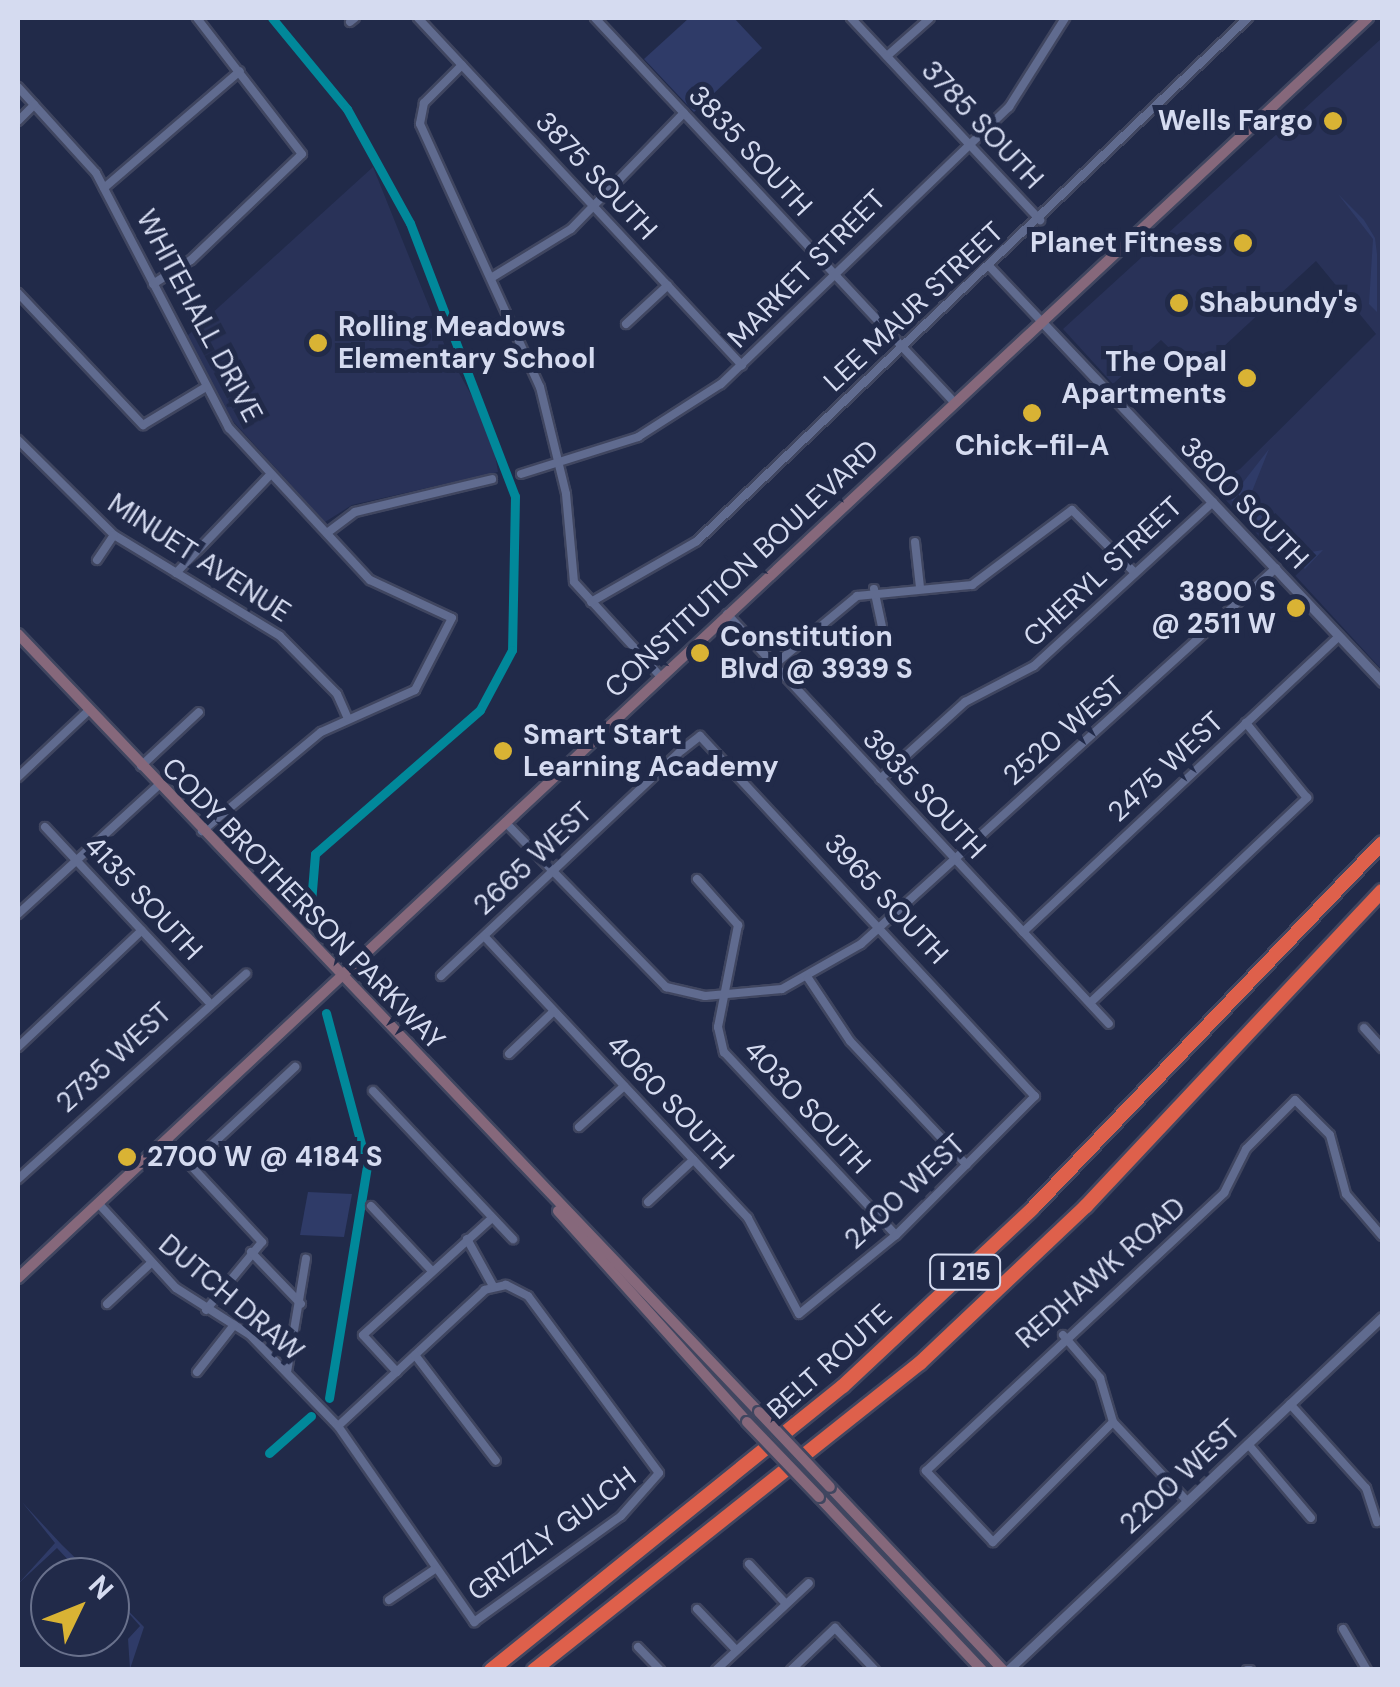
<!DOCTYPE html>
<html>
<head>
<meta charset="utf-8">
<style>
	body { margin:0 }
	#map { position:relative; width:1400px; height:1687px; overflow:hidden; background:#212a49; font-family:"DM Sans",sans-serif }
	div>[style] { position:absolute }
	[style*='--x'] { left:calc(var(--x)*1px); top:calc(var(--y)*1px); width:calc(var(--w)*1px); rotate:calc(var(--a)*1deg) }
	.built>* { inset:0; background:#293258 }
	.green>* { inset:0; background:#2f3b68 }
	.canal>* { height:9px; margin:-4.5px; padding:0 4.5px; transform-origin:4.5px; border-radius:4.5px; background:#01889a }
	.roads { filter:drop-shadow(2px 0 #404660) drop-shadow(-2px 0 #404660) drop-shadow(0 2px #404660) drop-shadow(0 -2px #404660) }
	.minor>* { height:8px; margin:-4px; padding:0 4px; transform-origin:4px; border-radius:4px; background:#606b8f }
	.tertiary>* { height:9px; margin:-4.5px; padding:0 4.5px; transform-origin:4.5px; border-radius:4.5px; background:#606b8f }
	.secondary>* { height:10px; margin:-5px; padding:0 5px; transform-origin:5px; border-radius:5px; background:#86687b }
	.motorway>* { height:14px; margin:-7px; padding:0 7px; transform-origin:7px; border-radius:7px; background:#de604b }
	.bridges { filter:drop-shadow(2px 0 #404660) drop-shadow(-2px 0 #404660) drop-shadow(0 2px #404660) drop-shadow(0 -2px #404660) }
	.secondary-bridge>* { height:10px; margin:-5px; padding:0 5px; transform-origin:5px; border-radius:5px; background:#86687b }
	.dots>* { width:28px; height:28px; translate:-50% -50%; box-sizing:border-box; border:5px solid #212a49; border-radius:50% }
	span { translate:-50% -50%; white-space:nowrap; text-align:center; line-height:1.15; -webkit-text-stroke:10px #212a49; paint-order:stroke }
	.shield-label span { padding:2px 8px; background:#212a49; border:2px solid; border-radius:8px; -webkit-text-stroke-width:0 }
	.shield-label { font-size:25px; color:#d5dbf0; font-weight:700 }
	.poi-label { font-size:28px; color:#d5dbf0; font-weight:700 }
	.right { translate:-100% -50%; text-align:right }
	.left { translate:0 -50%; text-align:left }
	.street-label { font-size:28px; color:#d5dbf0 }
	.frame { position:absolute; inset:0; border:20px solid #d5dbf0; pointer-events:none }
	.north { position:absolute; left:30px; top:1557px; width:100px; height:100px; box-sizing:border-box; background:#212a49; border:2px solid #69718c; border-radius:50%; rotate:47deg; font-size:28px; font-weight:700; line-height:40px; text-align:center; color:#d5dbf0 }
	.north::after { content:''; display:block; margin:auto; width:35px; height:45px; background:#d9b334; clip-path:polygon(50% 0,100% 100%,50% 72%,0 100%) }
</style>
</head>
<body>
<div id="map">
	<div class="built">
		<i style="clip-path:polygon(1382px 38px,1382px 670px,1211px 484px,1240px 469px,1376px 334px,1316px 261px,1195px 373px,1161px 340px,1113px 384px,1063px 329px)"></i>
		<i style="clip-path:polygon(373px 167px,447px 351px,491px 431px,498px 472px,352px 505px,325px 522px,231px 419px,187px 336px)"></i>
	</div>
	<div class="green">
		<i style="clip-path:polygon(689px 18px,734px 18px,762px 48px,694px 112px,644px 59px)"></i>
		<i style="clip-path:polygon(1338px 194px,1364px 220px,1375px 238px,1377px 254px,1377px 312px,1369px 304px,1373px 239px)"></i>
		<i style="clip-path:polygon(1269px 449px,1249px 499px,1299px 554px,1323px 550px,1305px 569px,1230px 499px)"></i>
		<i style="clip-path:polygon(308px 1192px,352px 1194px,344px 1237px,300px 1235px)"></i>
		<i style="clip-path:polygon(22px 1502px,62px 1545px,95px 1577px,84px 1577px,57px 1548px,18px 1584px,55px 1543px)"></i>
		<i style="clip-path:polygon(110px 1592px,144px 1627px,130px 1669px,128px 1639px,140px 1626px)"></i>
	</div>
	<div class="canal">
		<i style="--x:272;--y:18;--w:118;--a:50.5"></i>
		<i style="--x:347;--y:109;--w:130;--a:61.1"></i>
		<i style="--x:410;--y:223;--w:292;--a:69"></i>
		<i style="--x:515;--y:496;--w:154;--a:91.1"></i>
		<i style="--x:512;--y:650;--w:68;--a:118.1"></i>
		<i style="--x:480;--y:710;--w:219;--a:138.9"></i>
		<i style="--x:315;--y:854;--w:61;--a:94.7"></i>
		<i style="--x:326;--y:1013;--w:158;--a:75"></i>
		<i style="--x:367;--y:1166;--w:235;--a:99.3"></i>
		<i style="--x:269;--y:1453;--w:56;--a:-41.4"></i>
	</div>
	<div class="roads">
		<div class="minor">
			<i style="--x:418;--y:18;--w:475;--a:47"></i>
			<i style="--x:595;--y:18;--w:526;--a:46.93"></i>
			<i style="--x:851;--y:18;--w:277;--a:46.9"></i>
			<i style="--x:350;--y:22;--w:6;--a:-39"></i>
			<i style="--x:887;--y:56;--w:57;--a:-41.5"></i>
			<i style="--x:462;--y:65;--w:54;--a:135"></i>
			<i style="--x:424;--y:103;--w:21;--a:101"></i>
			<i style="--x:420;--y:124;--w:289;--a:65.5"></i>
			<i style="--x:540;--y:387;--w:110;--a:76.3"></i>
			<i style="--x:566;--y:494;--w:88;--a:84.8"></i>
			<i style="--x:574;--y:582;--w:127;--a:47.5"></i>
			<i style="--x:18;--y:87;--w:116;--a:47.8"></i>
			<i style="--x:96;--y:173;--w:288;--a:62.5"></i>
			<i style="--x:229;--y:428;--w:207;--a:47.2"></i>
			<i style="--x:370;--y:580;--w:90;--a:24.9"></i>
			<i style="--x:452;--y:618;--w:81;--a:117.2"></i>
			<i style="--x:415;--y:690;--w:103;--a:155.9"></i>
			<i style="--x:321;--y:732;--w:155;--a:140.2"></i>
			<i style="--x:18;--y:121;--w:23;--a:-45"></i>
			<i style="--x:104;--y:188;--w:179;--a:-40.7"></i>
			<i style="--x:990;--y:267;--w:74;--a:46.6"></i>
			<i style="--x:491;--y:278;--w:94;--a:-31.5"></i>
			<i style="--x:571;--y:229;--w:162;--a:-45.8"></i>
			<i style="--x:153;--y:284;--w:45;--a:-32.3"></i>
			<i style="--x:191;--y:260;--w:153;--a:-43.7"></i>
			<i style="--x:302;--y:154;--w:172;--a:-127.7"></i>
			<i style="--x:18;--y:293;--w:182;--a:46.6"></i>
			<i style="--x:143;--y:425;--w:74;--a:-31.1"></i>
			<i style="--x:626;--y:324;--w:57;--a:-42.9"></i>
			<i style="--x:18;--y:440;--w:135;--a:44.7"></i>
			<i style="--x:114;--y:535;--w:194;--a:31.3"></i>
			<i style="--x:280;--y:636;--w:81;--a:45.5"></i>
			<i style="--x:337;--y:694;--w:27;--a:66"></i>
			<i style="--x:521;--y:474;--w:123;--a:-17.5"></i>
			<i style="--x:638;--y:437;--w:98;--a:-32.6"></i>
			<i style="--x:721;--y:384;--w:400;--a:-43.9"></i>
			<i style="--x:1009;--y:107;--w:105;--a:-57.8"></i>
			<i style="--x:327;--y:533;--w:35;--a:-37"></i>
			<i style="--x:355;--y:512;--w:141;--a:-13.5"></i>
			<i style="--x:915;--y:542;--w:45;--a:83.7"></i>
			<i style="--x:97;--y:560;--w:30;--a:-56"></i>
			<i style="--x:176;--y:573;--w:137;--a:-46.2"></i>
			<i style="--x:874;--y:589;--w:38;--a:78"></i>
			<i style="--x:591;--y:602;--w:122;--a:-29.9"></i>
			<i style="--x:697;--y:541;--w:760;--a:-43.51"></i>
			<i style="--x:727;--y:614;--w:560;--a:47.02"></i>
			<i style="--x:774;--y:665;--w:108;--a:-39.7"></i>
			<i style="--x:857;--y:596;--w:116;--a:-5.5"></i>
			<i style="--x:972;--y:585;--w:125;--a:-36.9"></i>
			<i style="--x:1072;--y:510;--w:89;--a:45"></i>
			<i style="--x:141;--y:766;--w:79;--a:-43"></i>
			<i style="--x:18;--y:777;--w:98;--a:-43.3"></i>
			<i style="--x:880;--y:779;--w:115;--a:-42.2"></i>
			<i style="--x:965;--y:702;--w:78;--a:-27.6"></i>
			<i style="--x:1034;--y:666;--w:243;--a:-42.5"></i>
			<i style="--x:505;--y:822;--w:231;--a:45.7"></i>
			<i style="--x:666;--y:987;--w:40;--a:13"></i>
			<i style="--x:705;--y:996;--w:77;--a:-5.2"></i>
			<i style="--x:782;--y:989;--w:91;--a:-29.7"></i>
			<i style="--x:861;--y:944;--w:560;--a:-42.18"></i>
			<i style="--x:45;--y:827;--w:238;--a:46.9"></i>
			<i style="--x:697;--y:879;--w:62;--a:48.3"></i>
			<i style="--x:738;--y:925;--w:104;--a:101.1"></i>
			<i style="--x:718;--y:1027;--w:26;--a:77"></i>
			<i style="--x:724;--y:1052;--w:251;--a:46.8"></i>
			<i style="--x:18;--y:914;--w:191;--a:-42.5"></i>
			<i style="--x:1023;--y:932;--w:433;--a:-43.1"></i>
			<i style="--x:441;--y:976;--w:330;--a:-43.2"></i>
			<i style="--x:682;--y:750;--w:23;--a:-38"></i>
			<i style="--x:700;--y:736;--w:492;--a:47.1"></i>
			<i style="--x:1035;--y:1096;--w:197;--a:135"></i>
			<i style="--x:896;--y:1235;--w:125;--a:140.8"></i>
			<i style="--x:799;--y:1314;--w:109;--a:-118"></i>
			<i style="--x:748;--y:1218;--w:386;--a:-133.1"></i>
			<i style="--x:808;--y:978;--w:76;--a:56.3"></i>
			<i style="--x:850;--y:1041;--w:170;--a:46.7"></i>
			<i style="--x:1090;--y:1003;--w:299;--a:-43.4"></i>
			<i style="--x:1307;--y:798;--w:97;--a:-129.1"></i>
			<i style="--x:1364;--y:1028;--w:27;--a:48"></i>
			<i style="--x:18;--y:1047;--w:170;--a:-43.3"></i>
			<i style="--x:509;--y:1054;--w:62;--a:-43.7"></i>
			<i style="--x:373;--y:1091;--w:204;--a:46.6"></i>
			<i style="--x:579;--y:1127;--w:61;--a:-42.3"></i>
			<i style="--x:166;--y:1139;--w:141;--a:47"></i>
			<i style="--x:262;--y:1242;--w:88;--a:129.5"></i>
			<i style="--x:190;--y:1165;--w:144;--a:-43"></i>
			<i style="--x:18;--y:1179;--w:307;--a:-42"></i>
			<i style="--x:648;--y:1202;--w:62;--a:-43"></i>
			<i style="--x:98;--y:1203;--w:115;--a:47.5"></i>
			<i style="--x:176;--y:1288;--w:88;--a:32.4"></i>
			<i style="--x:250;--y:1335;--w:127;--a:46"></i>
			<i style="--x:338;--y:1426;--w:239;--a:55.2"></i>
			<i style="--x:474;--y:1622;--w:181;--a:-35.8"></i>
			<i style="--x:621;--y:1516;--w:57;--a:-48.5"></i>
			<i style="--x:659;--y:1473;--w:220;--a:-126.5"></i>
			<i style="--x:528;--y:1296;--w:25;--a:-153"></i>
			<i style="--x:506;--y:1285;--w:22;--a:167"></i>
			<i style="--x:485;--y:1290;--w:200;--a:137.2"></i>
			<i style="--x:371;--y:1206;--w:89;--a:46.8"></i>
			<i style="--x:467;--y:1239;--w:54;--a:61"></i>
			<i style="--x:251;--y:1252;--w:72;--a:46.1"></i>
			<i style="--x:107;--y:1304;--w:60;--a:-43"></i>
			<i style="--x:1063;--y:1335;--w:57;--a:49.3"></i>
			<i style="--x:1100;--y:1378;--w:46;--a:73.5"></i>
			<i style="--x:1113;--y:1422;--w:108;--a:46.9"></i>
			<i style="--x:415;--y:1355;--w:133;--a:52.6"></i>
			<i style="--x:197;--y:1372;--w:60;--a:-51.8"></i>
			<i style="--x:287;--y:1372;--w:115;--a:-80.5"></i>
			<i style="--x:397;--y:1372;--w:50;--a:-132.6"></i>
			<i style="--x:363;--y:1335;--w:174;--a:-42.2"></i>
			<i style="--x:1290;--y:1404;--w:113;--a:47.9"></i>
			<i style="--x:1366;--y:1488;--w:36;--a:72"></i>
			<i style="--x:1113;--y:1422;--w:170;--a:135"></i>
			<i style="--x:993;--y:1542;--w:98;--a:-133.3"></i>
			<i style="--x:926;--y:1471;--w:408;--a:-43"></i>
			<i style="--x:1224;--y:1193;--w:49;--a:-63.4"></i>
			<i style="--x:1246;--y:1149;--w:69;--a:-45"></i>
			<i style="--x:1295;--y:1100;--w:49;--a:45"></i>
			<i style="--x:1330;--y:1135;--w:61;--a:74.8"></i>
			<i style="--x:1346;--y:1194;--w:55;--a:49.4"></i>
			<i style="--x:1248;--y:1444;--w:97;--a:49.6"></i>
			<i style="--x:749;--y:1564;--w:54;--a:47.2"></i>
			<i style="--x:389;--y:1600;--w:55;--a:-34"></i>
			<i style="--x:697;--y:1609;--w:57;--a:46.4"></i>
			<i style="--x:1343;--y:1629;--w:48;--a:59.7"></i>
			<i style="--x:638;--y:1647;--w:32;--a:46"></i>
			<i style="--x:716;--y:1670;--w:127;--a:-43.1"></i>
			<i style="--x:791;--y:1670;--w:61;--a:-43.7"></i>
			<i style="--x:835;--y:1628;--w:58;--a:46.4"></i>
			<i style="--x:1247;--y:1670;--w:3;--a:0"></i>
		</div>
		<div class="tertiary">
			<i style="--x:1041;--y:321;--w:497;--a:46.6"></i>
			<i style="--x:1008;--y:1670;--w:514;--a:-43.35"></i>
		</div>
		<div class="secondary">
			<i style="--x:18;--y:634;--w:1074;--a:46.4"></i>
			<i style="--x:558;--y:1211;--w:283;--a:48.1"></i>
			<i style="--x:18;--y:1278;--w:1847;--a:-43.03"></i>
			<i style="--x:830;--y:1487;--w:252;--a:46.6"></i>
			<i style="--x:819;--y:1497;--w:238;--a:46.7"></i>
		</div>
		<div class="motorway">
			<i style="--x:491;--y:1670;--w:452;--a:-38.9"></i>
			<i style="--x:843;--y:1386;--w:259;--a:-43.1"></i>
			<i style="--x:1032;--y:1209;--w:506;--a:-46.28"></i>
			<i style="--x:534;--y:1670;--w:493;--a:-38.5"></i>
			<i style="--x:920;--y:1363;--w:228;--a:-43.4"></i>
			<i style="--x:1086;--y:1206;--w:432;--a:-46.8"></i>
		</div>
	</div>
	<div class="bridges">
		<div class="secondary-bridge">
			<i style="--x:759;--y:1412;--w:103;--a:46.6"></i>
			<i style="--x:747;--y:1422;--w:104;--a:46.2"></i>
		</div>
	</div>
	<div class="dots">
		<i style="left:1333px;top:121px;background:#d9b334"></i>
		<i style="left:1243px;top:243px;background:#d9b334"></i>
		<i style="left:1179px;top:303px;background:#d9b334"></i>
		<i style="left:318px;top:343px;background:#d9b334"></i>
		<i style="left:1247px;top:378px;background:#d9b334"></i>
		<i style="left:1032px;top:413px;background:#d9b334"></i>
		<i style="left:1296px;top:608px;background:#d9b334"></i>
		<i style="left:700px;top:653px;background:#d9b334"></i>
		<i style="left:503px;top:751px;background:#d9b334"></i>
		<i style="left:127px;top:1157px;background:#d9b334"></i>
	</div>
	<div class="shield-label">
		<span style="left:965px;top:1272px">I 215</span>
	</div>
	<div class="poi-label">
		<span class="right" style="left:1313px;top:121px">Wells Fargo</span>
		<span class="right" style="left:1223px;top:243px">Planet Fitness</span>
		<span class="left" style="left:1199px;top:303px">Shabundy's</span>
		<span class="left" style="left:338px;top:343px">Rolling Meadows<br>Elementary School</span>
		<span class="right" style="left:1227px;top:378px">The Opal<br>Apartments</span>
		<span style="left:1032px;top:446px">Chick-fil-A</span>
		<span class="right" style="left:1276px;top:608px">3800 S<br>@ 2511 W</span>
		<span class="left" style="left:720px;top:653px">Constitution<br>Blvd @ 3939 S</span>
		<span class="left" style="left:523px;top:751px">Smart Start<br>Learning Academy</span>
		<span class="left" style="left:147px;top:1157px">2700 W @ 4184 S</span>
	</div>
	<div class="street-label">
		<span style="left:982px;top:125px;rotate:47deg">3785 SOUTH</span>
		<span style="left:750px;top:151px;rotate:47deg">3835 SOUTH</span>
		<span style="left:596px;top:176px;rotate:47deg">3875 SOUTH</span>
		<span style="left:807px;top:269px;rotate:-45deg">MARKET STREET</span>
		<span style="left:914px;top:307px;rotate:-43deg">LEE MAUR STREET</span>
		<span style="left:199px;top:316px;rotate:62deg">WHITEHALL DRIVE</span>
		<span style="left:1244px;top:503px;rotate:46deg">3800 SOUTH</span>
		<span style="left:199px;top:558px;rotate:33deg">MINUET AVENUE</span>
		<span style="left:742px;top:569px;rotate:-43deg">CONSTITUTION BOULEVARD</span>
		<span style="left:1103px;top:572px;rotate:-43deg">CHERYL STREET</span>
		<span style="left:1064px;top:731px;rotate:-41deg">2520 WEST</span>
		<span style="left:1166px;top:767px;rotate:-43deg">2475 WEST</span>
		<span style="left:924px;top:794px;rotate:47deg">3935 SOUTH</span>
		<span style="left:533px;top:859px;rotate:-43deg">2665 WEST</span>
		<span style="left:143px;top:898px;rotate:47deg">4135 SOUTH</span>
		<span style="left:886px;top:899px;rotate:47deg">3965 SOUTH</span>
		<span style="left:303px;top:904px;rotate:46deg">CODY BROTHERSON PARKWAY</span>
		<span style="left:114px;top:1058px;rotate:-43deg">2735 WEST</span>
		<span style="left:670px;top:1102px;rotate:47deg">4060 SOUTH</span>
		<span style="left:807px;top:1107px;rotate:47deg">4030 SOUTH</span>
		<span style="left:905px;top:1192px;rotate:-43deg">2400 WEST</span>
		<span style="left:1101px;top:1273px;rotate:-41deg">REDHAWK ROAD</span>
		<span style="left:231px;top:1298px;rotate:40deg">DUTCH DRAW</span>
		<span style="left:830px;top:1362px;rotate:-42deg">BELT ROUTE</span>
		<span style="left:1180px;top:1477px;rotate:-43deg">2200 WEST</span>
		<span style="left:552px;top:1534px;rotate:-37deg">GRIZZLY GULCH</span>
	</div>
	<div class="frame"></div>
	<div class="north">N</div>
</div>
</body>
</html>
